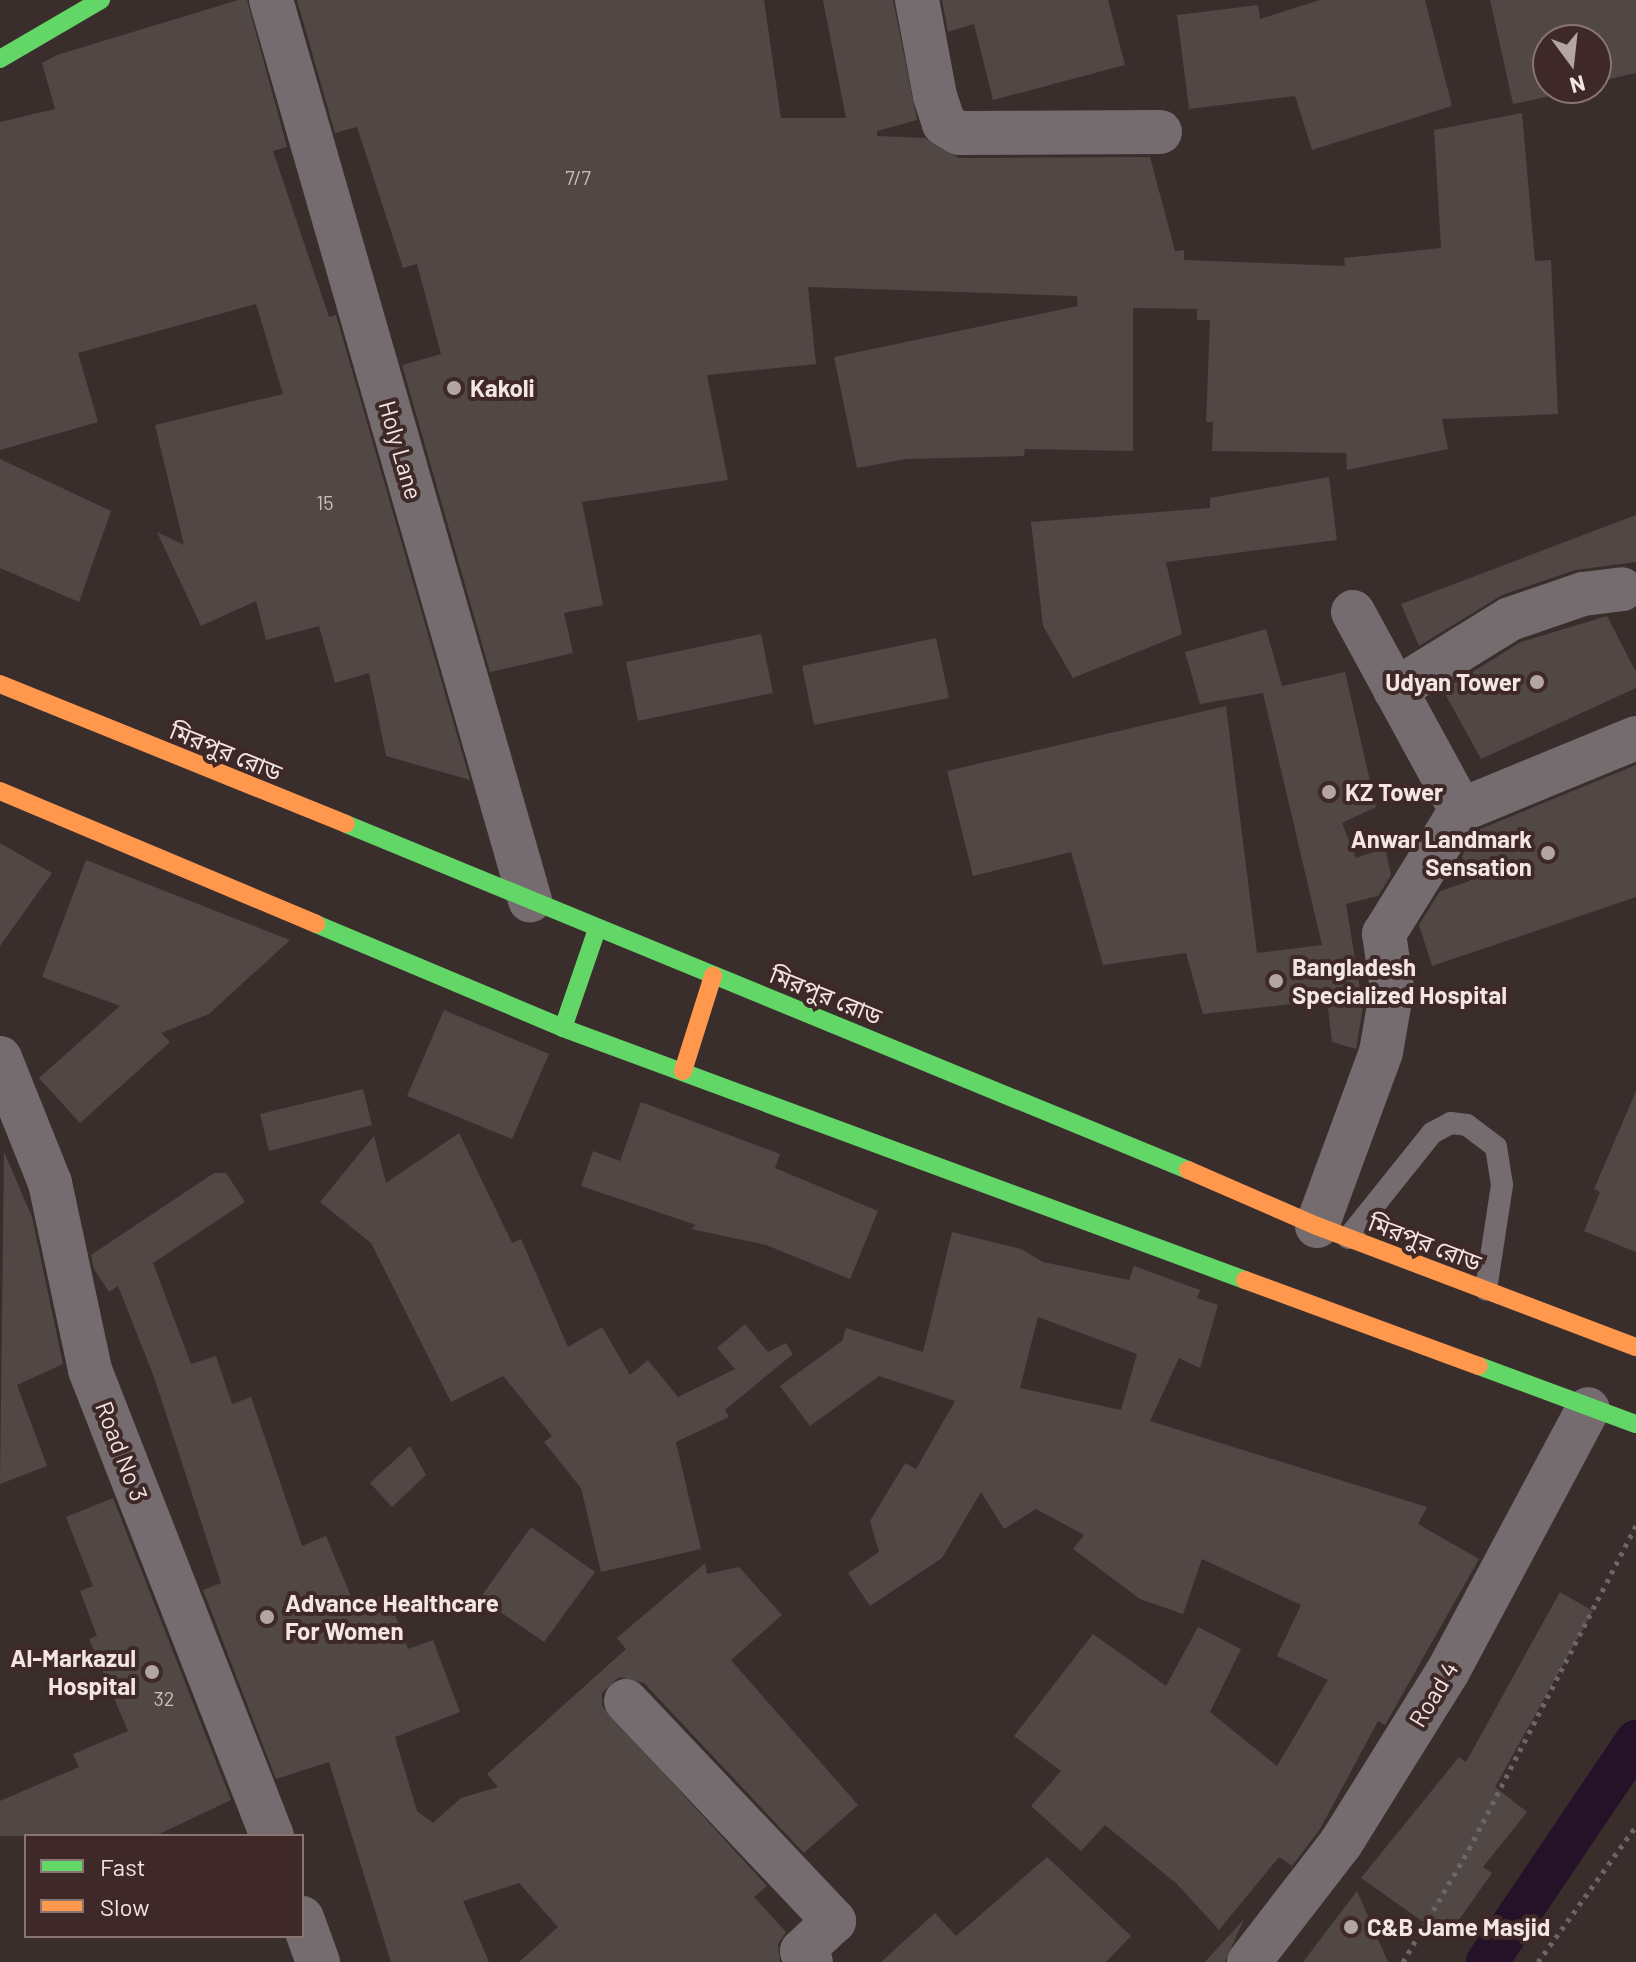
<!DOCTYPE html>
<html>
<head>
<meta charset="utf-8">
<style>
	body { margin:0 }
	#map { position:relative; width:1636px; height:1962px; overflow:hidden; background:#3a2e2d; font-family:Barlow,"Noto Sans Bengali",sans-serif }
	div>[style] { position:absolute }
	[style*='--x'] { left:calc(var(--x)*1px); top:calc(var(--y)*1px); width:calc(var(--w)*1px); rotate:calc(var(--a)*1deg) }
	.canal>* { height:42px; margin:-21px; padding:0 21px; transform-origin:21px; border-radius:21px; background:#251128 }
	.building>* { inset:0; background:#514744 }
	.path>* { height:5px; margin-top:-2.5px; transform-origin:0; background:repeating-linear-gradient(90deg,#6e6567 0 4px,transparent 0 10px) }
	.lane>* { height:22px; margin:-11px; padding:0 11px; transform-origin:11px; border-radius:11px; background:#746c6e }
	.street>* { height:44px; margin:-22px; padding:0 22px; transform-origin:22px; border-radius:22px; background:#746c6e }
	.fast>* { height:18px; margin:-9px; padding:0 9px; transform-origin:9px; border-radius:9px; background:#63d668 }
	.slow>* { height:18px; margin:-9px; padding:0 9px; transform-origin:9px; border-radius:9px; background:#ff974d }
	.dots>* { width:22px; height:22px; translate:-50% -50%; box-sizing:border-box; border:4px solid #3f2928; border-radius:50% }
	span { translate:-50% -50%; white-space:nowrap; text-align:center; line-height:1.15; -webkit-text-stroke:8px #3f2928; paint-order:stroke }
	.number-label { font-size:20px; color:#cabebb }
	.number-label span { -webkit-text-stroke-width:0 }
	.poi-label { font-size:24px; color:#f3e5e3; font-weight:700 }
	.left { translate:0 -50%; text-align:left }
	.right { translate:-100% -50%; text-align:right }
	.street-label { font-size:24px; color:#f3e5e3 }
	.legend { position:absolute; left:24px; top:1834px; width:280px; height:104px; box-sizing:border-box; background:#3f2928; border:2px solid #877473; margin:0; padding:10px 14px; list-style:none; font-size:24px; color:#f3e5e3 }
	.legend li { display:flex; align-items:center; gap:16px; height:40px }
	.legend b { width:40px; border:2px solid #877473 }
	.north { position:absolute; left:1532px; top:24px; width:80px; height:80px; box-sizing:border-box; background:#3f2928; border:2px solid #877473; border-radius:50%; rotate:165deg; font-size:22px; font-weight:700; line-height:32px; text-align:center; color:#f3e5e3 }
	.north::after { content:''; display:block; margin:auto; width:28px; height:36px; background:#b2a5a3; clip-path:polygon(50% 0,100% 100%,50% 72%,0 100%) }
</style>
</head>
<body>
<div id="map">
	<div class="canal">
		<i style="--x:1487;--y:1962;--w:267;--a:-56"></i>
	</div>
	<div class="building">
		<i style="clip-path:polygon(238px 0,247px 0,287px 147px,273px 151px,329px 317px,336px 315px,470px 780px,386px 756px,369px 673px,335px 683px,319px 626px,266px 640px,256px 601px,201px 626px,157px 532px,184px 545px,155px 425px,283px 394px,256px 304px,78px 353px,98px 422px,0 450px,0 122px,55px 109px,42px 63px,57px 55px)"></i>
		<i style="clip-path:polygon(297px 0,764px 0,781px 118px,846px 118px,823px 0,893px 0,917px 120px,877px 131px,877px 136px,925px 138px,959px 158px,1150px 157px,1175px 251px,1184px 250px,1184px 260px,1345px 266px,1344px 258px,1441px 248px,1434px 130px,1522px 113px,1535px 261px,1551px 260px,1558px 414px,1442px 419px,1448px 449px,1347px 470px,1346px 453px,1212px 451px,1213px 422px,1206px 422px,1210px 320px,1197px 320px,1197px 309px,1133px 308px,1133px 451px,1025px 449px,1024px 456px,906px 459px,857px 468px,834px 357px,1078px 306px,1077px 296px,808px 287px,816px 364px,707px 375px,728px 480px,582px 502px,603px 605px,564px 613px,573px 653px,490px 672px,402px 365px,441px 354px,417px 264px,403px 268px,357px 127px,335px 133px)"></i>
		<i style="clip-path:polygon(942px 0,1108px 0,1125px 65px,993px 100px,974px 24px,948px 32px)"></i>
		<i style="clip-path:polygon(1320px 0,1425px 0,1452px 106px,1312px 150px,1295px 96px,1189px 109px,1177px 15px,1258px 5px,1260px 19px)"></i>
		<i style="clip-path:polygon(1490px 0,1636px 0,1636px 73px,1596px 82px,1596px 40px,1548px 40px,1548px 88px,1579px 90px,1513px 104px)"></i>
		<i style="clip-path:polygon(0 459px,111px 511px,79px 602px,0 568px)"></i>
		<i style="clip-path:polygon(1329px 477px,1337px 540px,1166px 562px,1182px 634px,1073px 678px,1043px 626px,1031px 522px,1210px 508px,1210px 498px)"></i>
		<i style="clip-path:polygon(1636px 515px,1636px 562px,1575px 570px,1502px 595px,1419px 646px,1401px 604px)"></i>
		<i style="clip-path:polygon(1607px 616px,1636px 672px,1636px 688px,1481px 759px,1443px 690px,1521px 642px)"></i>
		<i style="clip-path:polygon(1266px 629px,1282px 686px,1345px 672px,1376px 807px,1342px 823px,1356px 858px,1385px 848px,1391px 875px,1378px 896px,1346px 904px,1363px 1007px,1356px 1049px,1332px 1042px,1327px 1000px,1203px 1014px,1186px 953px,1103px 965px,1071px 852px,973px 876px,947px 771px,1226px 706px,1257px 953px,1322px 945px,1263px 693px,1200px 704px,1185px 652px)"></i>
		<i style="clip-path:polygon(761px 634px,773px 693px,638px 721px,626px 662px)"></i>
		<i style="clip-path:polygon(936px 638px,949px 698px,814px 725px,802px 666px)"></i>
		<i style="clip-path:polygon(1636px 765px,1636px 897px,1432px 966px,1419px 925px,1440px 891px,1470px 881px,1462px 856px,1478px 830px)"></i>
		<i style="clip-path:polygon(0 843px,52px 873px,0 946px)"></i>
		<i style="clip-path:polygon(86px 860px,290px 940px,209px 1014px,161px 1033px,170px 1042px,80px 1123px,39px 1078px,120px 1006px,42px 977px)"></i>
		<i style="clip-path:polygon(444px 1010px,549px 1054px,512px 1139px,407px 1096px)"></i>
		<i style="clip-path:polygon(363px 1089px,372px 1125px,269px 1151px,260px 1114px)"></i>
		<i style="clip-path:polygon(1636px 1091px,1636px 1252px,1584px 1231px,1600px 1192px,1594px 1189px)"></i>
		<i style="clip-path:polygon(641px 1102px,780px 1154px,775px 1168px,878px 1211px,850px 1279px,766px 1245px,691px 1229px,696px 1225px,581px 1186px,593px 1151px,620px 1161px)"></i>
		<i style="clip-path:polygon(459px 1133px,512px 1243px,521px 1239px,568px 1347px,602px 1327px,630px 1375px,648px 1360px,678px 1397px,735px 1369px,717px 1348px,745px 1324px,768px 1352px,786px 1343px,793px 1354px,725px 1410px,729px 1417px,676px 1442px,701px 1549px,601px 1572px,581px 1488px,544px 1442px,552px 1436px,503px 1376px,451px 1402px,371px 1243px,320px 1202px,374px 1136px,386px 1183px)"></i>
		<i style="clip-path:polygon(4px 1152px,32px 1217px,63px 1364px,17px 1385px,47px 1466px,0 1484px)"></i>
		<i style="clip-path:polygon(214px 1173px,226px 1173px,245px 1202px,153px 1263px,191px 1364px,216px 1356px,232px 1404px,251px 1397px,302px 1546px,326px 1536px,355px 1606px,387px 1594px,408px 1649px,433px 1640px,460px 1712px,395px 1737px,417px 1811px,433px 1823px,461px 1798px,498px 1787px,487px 1774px,626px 1649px,617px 1638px,705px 1563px,707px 1574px,739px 1567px,782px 1615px,731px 1660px,858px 1805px,804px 1853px,644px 1683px,619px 1677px,602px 1693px,602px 1706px,767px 1886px,754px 1897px,786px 1932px,778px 1944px,780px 1962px,519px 1962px,558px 1927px,519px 1883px,463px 1901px,489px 1962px,391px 1962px,329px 1762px,276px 1779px,203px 1590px,221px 1583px,154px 1377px,118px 1286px,109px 1292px,94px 1269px,91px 1255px)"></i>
		<i style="clip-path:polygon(evenodd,952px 1232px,1021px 1249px,1043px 1262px,1129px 1280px,1134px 1266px,1200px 1290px,1197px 1298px,1218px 1305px,1200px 1368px,1179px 1358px,1150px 1421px,1427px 1507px,1418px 1524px,1479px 1559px,1385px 1725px,1378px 1721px,1320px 1829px,1292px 1866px,1279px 1857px,1219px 1930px,1177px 1884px,1105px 1825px,1081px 1851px,1031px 1806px,1061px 1771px,1014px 1736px,1093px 1634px,1166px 1686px,1198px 1627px,1241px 1649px,1210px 1712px,1277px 1766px,1328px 1680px,1277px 1656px,1301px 1605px,1202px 1559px,1183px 1614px,1140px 1599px,1073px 1549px,1084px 1535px,1036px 1509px,1004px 1529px,981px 1492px,942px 1558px,870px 1606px,848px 1573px,879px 1552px,870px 1521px,905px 1463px,916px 1469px,955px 1401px,879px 1376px,810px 1426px,780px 1386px,842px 1341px,846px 1328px,923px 1352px,952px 1232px,1038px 1317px,1137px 1354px,1121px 1410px,1020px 1388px,1038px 1317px)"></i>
		<i style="clip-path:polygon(410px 1446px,426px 1475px,392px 1507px,370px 1483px)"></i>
		<i style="clip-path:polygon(113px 1498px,231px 1800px,155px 1836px,0 1836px,0 1801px,79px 1767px,73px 1754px,128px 1731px,89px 1639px,97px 1636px,80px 1591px,93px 1586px,66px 1517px)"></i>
		<i style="clip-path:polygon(531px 1527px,595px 1572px,544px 1642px,480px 1598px)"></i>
		<i style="clip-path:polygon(1560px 1592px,1593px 1611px,1495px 1787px,1527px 1812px,1483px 1867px,1492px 1873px,1446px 1938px,1361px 1878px,1459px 1757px,1466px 1762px)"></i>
		<i style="clip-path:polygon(1047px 1857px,1131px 1936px,1106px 1962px,881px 1962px,935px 1913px,956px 1936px)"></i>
		<i style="clip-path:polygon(1357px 1891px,1388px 1962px,1303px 1962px)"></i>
		<i style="clip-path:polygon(1244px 1919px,1225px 1962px,1205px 1962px)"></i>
	</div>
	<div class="path">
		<i style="--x:1403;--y:1962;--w:131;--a:-59.7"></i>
		<i style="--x:1469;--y:1849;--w:365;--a:-62.7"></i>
		<i style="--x:1538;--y:1962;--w:168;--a:-54.2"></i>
	</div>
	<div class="lane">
		<i style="--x:1348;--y:1238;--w:134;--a:-51.3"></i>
		<i style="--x:1432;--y:1133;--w:21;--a:-28"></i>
		<i style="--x:1451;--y:1123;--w:16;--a:7"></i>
		<i style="--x:1467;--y:1125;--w:36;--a:37"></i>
		<i style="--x:1496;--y:1147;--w:38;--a:81"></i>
		<i style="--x:1502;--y:1185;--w:106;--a:98.7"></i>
	</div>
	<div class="street">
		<i style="--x:271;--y:0;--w:937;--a:73.95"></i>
		<i style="--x:917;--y:0;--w:98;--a:79.4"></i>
		<i style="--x:935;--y:96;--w:29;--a:72"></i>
		<i style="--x:944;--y:124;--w:17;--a:31"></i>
		<i style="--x:959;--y:133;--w:201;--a:-0.3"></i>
		<i style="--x:1353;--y:612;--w:226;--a:61.4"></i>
		<i style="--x:1395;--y:690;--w:135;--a:-31.7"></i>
		<i style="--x:1510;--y:619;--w:77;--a:-18.9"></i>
		<i style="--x:1583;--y:594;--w:39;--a:-7"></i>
		<i style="--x:1461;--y:810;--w:189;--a:-22.4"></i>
		<i style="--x:0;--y:1058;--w:135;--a:68.2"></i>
		<i style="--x:50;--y:1183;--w:191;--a:77.9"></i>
		<i style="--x:90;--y:1370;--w:500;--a:68.67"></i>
		<i style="--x:1317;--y:1226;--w:185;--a:-69.8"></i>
		<i style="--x:1381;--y:1052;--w:65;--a:-80.2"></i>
		<i style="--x:1392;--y:988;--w:55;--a:-98.4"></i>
		<i style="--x:1384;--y:934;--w:146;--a:-58.2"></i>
		<i style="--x:626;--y:1701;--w:303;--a:46.6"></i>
		<i style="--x:834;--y:1921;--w:44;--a:136.8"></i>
		<i style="--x:802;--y:1951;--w:14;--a:51"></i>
		<i style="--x:302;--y:1918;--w:47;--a:70"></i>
		<i style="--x:1249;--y:1962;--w:150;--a:-52.3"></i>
		<i style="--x:1341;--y:1843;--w:200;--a:-58.1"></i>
		<i style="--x:1447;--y:1673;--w:299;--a:-61.9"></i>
	</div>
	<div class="fast">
		<i style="--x:0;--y:59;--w:117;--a:-30.3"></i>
		<i style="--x:346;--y:824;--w:910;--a:22.34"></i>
		<i style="--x:316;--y:924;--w:268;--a:22.8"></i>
		<i style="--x:563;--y:1028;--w:727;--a:20.28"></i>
		<i style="--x:563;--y:1028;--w:105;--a:-71"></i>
		<i style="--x:1479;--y:1366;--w:167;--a:20.3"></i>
	</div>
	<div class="slow">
		<i style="--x:0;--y:684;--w:373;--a:22"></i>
		<i style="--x:0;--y:791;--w:343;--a:22.8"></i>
		<i style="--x:683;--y:1071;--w:100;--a:-72.5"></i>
		<i style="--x:1188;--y:1170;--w:141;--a:23.5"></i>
		<i style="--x:1317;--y:1226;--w:341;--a:20.8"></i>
		<i style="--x:1245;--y:1280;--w:249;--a:20.2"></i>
	</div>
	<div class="dots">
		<i style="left:454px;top:388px;background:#b2a5a3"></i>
		<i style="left:1537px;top:682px;background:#b2a5a3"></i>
		<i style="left:1329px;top:792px;background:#b2a5a3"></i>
		<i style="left:1548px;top:853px;background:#b2a5a3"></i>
		<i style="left:1276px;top:981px;background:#b2a5a3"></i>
		<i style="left:267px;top:1617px;background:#b2a5a3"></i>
		<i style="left:152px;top:1672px;background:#b2a5a3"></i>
		<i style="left:1351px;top:1927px;background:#b2a5a3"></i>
	</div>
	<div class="number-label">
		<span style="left:578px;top:177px">7/7</span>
		<span style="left:325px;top:502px">15</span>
		<span style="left:164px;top:1698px">32</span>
	</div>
	<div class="poi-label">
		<span class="left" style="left:470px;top:388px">Kakoli</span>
		<span class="right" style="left:1521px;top:682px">Udyan Tower</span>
		<span class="left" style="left:1345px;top:792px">KZ Tower</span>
		<span class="right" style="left:1532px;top:853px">Anwar Landmark<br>Sensation</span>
		<span class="left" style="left:1292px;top:981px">Bangladesh<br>Specialized Hospital</span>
		<span class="left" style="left:285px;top:1617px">Advance Healthcare<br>For Women</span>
		<span class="right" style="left:136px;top:1672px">Al-Markazul<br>Hospital</span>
		<span class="left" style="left:1367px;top:1927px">C&amp;B Jame Masjid</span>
	</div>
	<div class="street-label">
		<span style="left:401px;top:450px;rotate:74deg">Holy Lane</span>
		<span style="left:226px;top:751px;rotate:22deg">মিরপুর রোড</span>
		<span style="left:826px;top:995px;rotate:22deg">মিরপুর রোড</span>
		<span style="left:1425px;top:1242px;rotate:21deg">মিরপুর রোড</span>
		<span style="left:122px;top:1451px;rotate:69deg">Road No 3</span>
		<span style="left:1433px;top:1694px;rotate:-59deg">Road 4</span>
	</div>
	<ul class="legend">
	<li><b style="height:10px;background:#63d668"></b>Fast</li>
	<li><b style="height:10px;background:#ff974d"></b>Slow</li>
	</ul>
	<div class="north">N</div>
</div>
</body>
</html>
